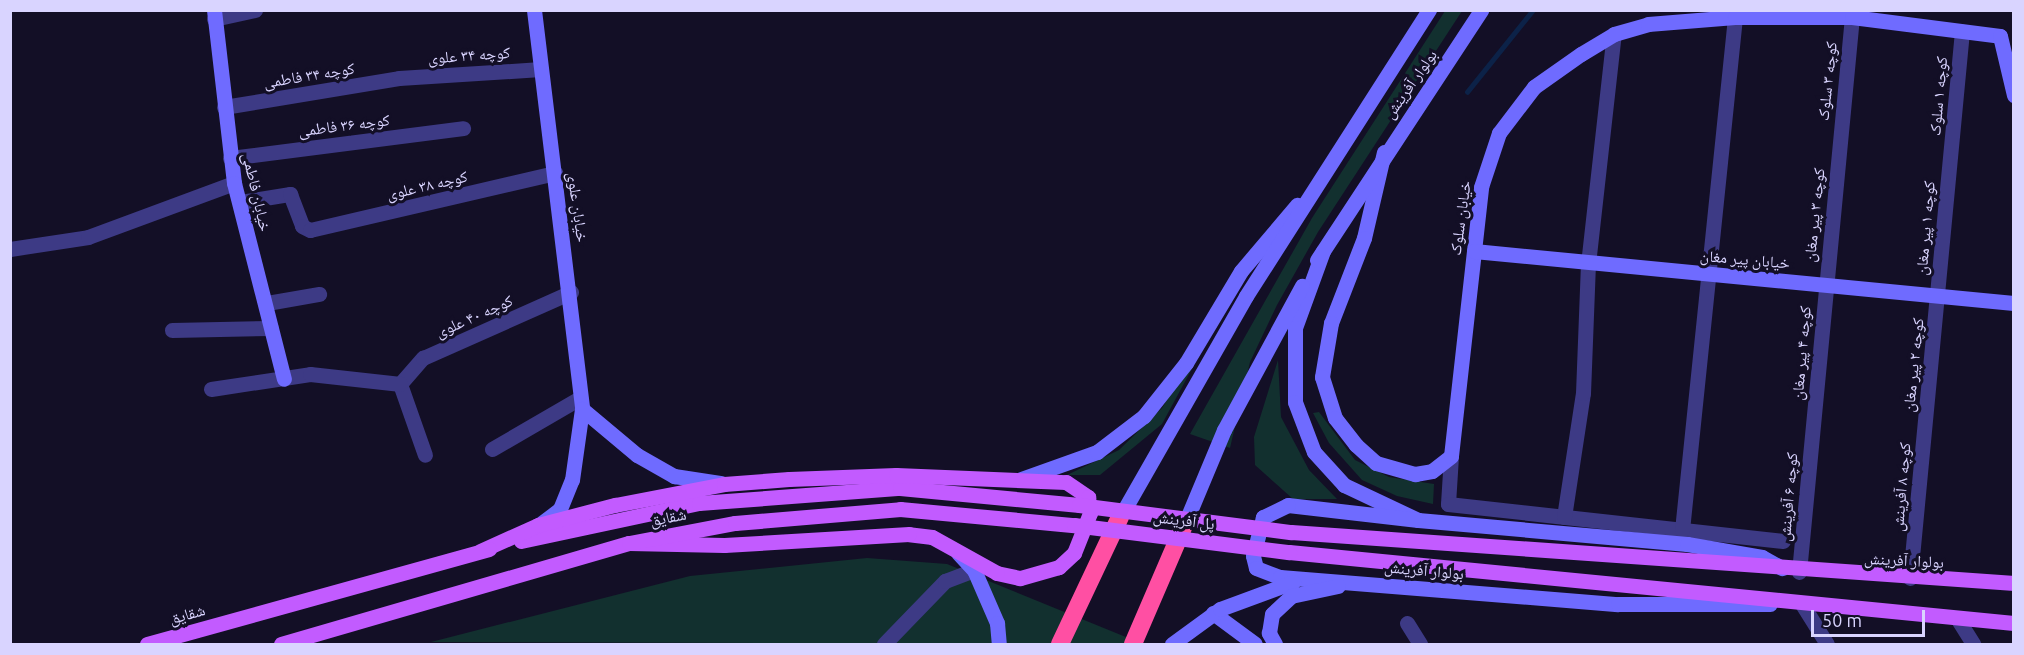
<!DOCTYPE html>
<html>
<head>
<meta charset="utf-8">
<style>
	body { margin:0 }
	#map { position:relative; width:2024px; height:655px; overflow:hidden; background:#130f26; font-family:Ubuntu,"Noto Naskh Arabic",sans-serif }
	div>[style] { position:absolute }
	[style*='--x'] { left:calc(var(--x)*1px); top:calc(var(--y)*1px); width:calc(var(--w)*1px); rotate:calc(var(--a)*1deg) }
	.green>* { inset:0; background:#12302f }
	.stream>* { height:4.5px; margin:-2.25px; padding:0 2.25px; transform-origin:2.25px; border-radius:2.25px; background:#0c2248 }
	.street>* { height:15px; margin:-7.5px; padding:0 7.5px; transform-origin:7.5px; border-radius:7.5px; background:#3d3a85 }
	.secondary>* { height:15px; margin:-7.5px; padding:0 7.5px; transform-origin:7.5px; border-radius:7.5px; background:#6f6bff }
	.primary>* { height:15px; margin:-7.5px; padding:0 7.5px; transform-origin:7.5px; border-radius:7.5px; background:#c25bff }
	.highway>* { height:18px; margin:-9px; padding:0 9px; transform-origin:9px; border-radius:9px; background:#ff4fa3 }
	.primary-bridge>* { height:15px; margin:-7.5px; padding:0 7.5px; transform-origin:7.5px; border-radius:7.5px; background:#c25bff }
	span { translate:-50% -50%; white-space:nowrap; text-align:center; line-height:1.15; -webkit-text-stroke:6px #130f26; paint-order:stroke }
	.street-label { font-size:16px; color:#d9d4ff }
	.frame { position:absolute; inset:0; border:12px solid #d9d4ff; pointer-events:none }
	.scale { position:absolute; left:1811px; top:610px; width:114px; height:27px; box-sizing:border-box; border:3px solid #d9d4ff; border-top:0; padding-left:8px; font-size:18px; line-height:21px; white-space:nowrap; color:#d9d4ff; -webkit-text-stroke:4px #130f26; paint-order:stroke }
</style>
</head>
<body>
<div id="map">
	<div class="green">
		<i style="clip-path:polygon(1445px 11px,1462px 11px,1318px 232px,1277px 305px,1250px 362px,1230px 448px,1190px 434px,1312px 218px)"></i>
		<i style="clip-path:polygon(1238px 284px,1162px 424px,1100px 475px,1067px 475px,1119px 450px,1162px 408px)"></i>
		<i style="clip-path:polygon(1278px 360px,1281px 417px,1309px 470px,1337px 499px,1293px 499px,1255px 465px,1254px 437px)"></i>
		<i style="clip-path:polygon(1319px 412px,1355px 460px,1389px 477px,1434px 484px,1433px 504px,1397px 496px,1362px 480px,1329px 443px,1313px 413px)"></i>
		<i style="clip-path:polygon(867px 558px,947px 564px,1143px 644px,431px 642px,690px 576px)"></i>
	</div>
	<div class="stream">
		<i style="--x:1467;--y:92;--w:105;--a:-51.2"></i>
	</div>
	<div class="street">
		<i style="--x:214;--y:19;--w:42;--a:-12.4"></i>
		<i style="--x:224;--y:107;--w:177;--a:-9.4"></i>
		<i style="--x:399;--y:78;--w:142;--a:-3.6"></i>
		<i style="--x:230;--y:158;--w:235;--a:-7.3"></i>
		<i style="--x:240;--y:202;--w:51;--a:-9.1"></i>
		<i style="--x:290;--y:194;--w:34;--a:69"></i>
		<i style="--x:302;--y:226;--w:9;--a:27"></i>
		<i style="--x:310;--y:230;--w:252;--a:-13.1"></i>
		<i style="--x:10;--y:249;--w:79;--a:-8.7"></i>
		<i style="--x:88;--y:237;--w:156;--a:-20.3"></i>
		<i style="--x:267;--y:303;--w:53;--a:-9.8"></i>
		<i style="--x:172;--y:330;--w:99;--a:-1.2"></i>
		<i style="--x:400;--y:384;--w:35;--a:-49"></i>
		<i style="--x:423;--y:358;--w:162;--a:-24"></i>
		<i style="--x:400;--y:384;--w:75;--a:70.6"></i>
		<i style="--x:211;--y:389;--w:100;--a:-8.6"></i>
		<i style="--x:310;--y:374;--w:91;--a:6.3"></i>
		<i style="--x:492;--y:449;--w:102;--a:-30.1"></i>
		<i style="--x:1451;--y:456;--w:48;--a:93.6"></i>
		<i style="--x:1448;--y:504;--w:337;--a:6.3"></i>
		<i style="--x:1564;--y:517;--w:125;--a:-81.3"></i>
		<i style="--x:1583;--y:393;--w:129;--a:-87.8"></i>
		<i style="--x:1588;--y:264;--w:231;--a:-83.6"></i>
		<i style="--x:1682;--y:530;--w:516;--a:-84.1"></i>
		<i style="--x:1799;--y:572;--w:558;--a:-84.55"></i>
		<i style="--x:1910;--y:578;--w:549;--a:-84.57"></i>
		<i style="--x:1802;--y:604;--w:47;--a:58"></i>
		<i style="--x:1957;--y:618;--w:31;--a:58"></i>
		<i style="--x:1407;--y:623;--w:25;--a:58"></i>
		<i style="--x:884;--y:644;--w:88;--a:-45.9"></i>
		<i style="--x:945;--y:581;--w:31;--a:-21"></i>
	</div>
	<div class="secondary">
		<i style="--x:214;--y:10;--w:174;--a:83.4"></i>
		<i style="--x:234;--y:183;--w:202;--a:75.7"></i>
		<i style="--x:534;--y:10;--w:402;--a:83.1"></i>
		<i style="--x:1384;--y:152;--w:88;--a:103.1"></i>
		<i style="--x:1364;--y:238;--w:91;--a:111.2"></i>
		<i style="--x:1331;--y:323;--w:55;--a:99.5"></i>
		<i style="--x:1322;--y:377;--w:43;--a:72.4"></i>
		<i style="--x:1335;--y:418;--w:34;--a:52"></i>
		<i style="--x:1356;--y:445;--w:27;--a:42"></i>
		<i style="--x:1376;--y:463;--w:41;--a:15.8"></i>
		<i style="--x:1415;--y:474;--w:17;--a:-10"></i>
		<i style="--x:1432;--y:471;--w:24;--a:-38"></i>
		<i style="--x:1451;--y:456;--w:271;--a:-83.6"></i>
		<i style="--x:1481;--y:187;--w:57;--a:-71.6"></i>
		<i style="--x:1499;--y:133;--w:58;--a:-52.7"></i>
		<i style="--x:1534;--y:87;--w:57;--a:-35.1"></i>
		<i style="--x:1581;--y:54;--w:39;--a:-31"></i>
		<i style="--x:1614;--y:34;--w:35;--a:-16"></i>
		<i style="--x:1648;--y:24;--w:87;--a:-4.6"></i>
		<i style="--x:1735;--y:17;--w:117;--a:0"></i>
		<i style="--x:1852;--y:17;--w:149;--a:7.3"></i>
		<i style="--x:2000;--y:36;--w:61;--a:76.7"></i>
		<i style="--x:1323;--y:251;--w:82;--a:110"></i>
		<i style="--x:1295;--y:328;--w:74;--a:90"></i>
		<i style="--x:1295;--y:402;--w:53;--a:69.2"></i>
		<i style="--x:1314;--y:452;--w:45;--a:47.7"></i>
		<i style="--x:1344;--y:485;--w:82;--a:25.3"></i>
		<i style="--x:1418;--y:520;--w:270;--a:5.1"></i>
		<i style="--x:1687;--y:544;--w:76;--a:9.8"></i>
		<i style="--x:1762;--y:557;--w:23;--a:29"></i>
		<i style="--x:1474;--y:251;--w:542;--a:5.5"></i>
		<i style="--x:1317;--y:260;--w:299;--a:-56.7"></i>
		<i style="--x:1021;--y:479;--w:81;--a:-19.6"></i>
		<i style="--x:1097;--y:452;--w:59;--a:-37.5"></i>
		<i style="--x:1144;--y:416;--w:68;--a:-51.6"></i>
		<i style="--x:1186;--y:363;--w:107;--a:-59.1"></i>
		<i style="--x:1241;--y:271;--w:87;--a:-49.7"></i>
		<i style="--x:1120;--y:517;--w:254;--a:-60.3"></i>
		<i style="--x:1246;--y:296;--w:340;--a:-57.4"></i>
		<i style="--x:1418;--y:520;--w:131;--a:-173.4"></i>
		<i style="--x:1288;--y:505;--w:28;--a:154"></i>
		<i style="--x:1263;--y:517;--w:40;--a:104.4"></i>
		<i style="--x:1253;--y:556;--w:12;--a:76"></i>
		<i style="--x:1256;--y:568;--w:26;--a:21"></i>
		<i style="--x:1280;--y:577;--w:339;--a:4.6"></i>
		<i style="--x:1618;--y:604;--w:152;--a:0"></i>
		<i style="--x:539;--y:525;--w:26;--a:-37"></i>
		<i style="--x:560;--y:509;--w:31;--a:-68"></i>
		<i style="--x:572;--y:480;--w:72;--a:-82"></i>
		<i style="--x:582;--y:409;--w:72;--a:39.9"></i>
		<i style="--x:637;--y:455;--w:43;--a:29.6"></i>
		<i style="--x:674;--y:476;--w:48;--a:8.5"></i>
		<i style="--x:1183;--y:528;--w:106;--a:-67.3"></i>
		<i style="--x:1224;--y:430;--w:164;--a:-61.6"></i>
		<i style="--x:958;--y:553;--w:23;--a:47"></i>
		<i style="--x:974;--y:570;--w:58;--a:66.5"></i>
		<i style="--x:997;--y:623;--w:21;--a:85"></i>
		<i style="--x:1213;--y:613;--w:52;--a:36.4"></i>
		<i style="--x:1172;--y:644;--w:59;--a:-36.1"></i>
		<i style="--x:1220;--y:609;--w:78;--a:-20.3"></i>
		<i style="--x:1275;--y:644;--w:13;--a:-119"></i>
		<i style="--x:1269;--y:633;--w:19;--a:-81"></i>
		<i style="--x:1272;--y:614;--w:26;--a:-43"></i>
		<i style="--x:1291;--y:596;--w:48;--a:-12"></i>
	</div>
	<div class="primary">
		<i style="--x:1291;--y:532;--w:725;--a:4.03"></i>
		<i style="--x:521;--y:541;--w:182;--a:-12.1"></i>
		<i style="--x:699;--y:503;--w:202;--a:-4.3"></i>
		<i style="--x:900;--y:488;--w:180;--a:5.4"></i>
		<i style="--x:480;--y:551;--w:64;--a:-24.1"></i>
		<i style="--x:538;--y:525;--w:80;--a:-14.6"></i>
		<i style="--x:615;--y:505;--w:111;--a:-10.9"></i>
		<i style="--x:724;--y:484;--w:65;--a:-4.4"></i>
		<i style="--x:789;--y:479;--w:107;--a:-2.1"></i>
		<i style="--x:896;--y:475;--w:170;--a:2.4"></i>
		<i style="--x:1066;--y:482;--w:27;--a:34"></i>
		<i style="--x:1088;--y:497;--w:16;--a:83"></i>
		<i style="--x:1090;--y:513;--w:43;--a:111.8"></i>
		<i style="--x:1074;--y:553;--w:21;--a:137"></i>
		<i style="--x:1059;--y:567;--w:41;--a:164.2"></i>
		<i style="--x:1020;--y:578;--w:24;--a:-168"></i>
		<i style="--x:997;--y:573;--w:74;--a:-151"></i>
		<i style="--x:932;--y:537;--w:23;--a:-173"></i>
		<i style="--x:909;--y:534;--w:185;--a:176.6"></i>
		<i style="--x:724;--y:545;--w:95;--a:-178.8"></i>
		<i style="--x:1289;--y:552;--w:728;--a:5.59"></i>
		<i style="--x:147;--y:644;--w:355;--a:-15.5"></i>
		<i style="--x:281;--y:644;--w:362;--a:-16.2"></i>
		<i style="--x:629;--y:543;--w:108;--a:-10.7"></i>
		<i style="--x:735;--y:523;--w:166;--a:-4.8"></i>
		<i style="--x:900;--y:509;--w:175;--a:5.3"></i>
	</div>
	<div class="highway">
		<i style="--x:1060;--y:644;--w:140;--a:-64.7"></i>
		<i style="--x:1133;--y:644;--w:126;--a:-66.7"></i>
	</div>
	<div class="primary-bridge">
		<i style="--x:1079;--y:505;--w:214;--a:7.3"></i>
		<i style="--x:1074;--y:525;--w:217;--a:7.2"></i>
	</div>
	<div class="street-label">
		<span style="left:469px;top:55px;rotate:-4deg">کوچه ۳۴ علوی</span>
		<span style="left:309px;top:75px;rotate:-9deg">کوچه ۳۴ فاطمی</span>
		<span style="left:1827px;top:81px;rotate:-84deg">کوچه ۳ سلوک</span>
		<span style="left:1410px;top:84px;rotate:-55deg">بولوار آفرینش</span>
		<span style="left:1938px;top:96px;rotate:-85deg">کوچه ۱ سلوک</span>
		<span style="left:344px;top:125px;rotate:-7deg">کوچه ۳۶ فاطمی</span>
		<span style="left:427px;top:185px;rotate:-13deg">کوچه ۳۸ علوی</span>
		<span style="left:257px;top:192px;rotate:77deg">خیابان فاطمی</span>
		<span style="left:578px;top:207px;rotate:82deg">خیابان علوی</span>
		<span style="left:1814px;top:215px;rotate:-84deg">کوچه ۳ پیر مغان</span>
		<span style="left:1460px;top:218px;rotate:-82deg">خیابان سلوک</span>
		<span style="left:1925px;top:228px;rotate:-85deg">کوچه ۱ پیر مغان</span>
		<span style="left:1745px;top:259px;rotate:5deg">خیابان پیر مغان</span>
		<span style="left:474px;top:316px;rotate:-24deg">کوچه ۴۰ علوی</span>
		<span style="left:1801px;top:353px;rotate:-85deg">کوچه ۴ پیر مغان</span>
		<span style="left:1913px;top:365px;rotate:-84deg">کوچه ۲ پیر مغان</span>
		<span style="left:1901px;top:487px;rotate:-85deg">کوچه ۸ آفرینش</span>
		<span style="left:1788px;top:497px;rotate:-85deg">کوچه ۶ آفرینش</span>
		<span style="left:668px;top:517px;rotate:-11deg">شقایق</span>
		<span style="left:1184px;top:520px;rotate:7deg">پل آفرینش</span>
		<span style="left:1904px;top:560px;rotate:3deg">بولوار آفرینش</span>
		<span style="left:1424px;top:570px;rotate:5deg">بولوار آفرینش</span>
		<span style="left:187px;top:614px;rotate:-16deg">شقایق</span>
	</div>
	<div class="frame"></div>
	<div class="scale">50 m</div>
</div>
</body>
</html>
